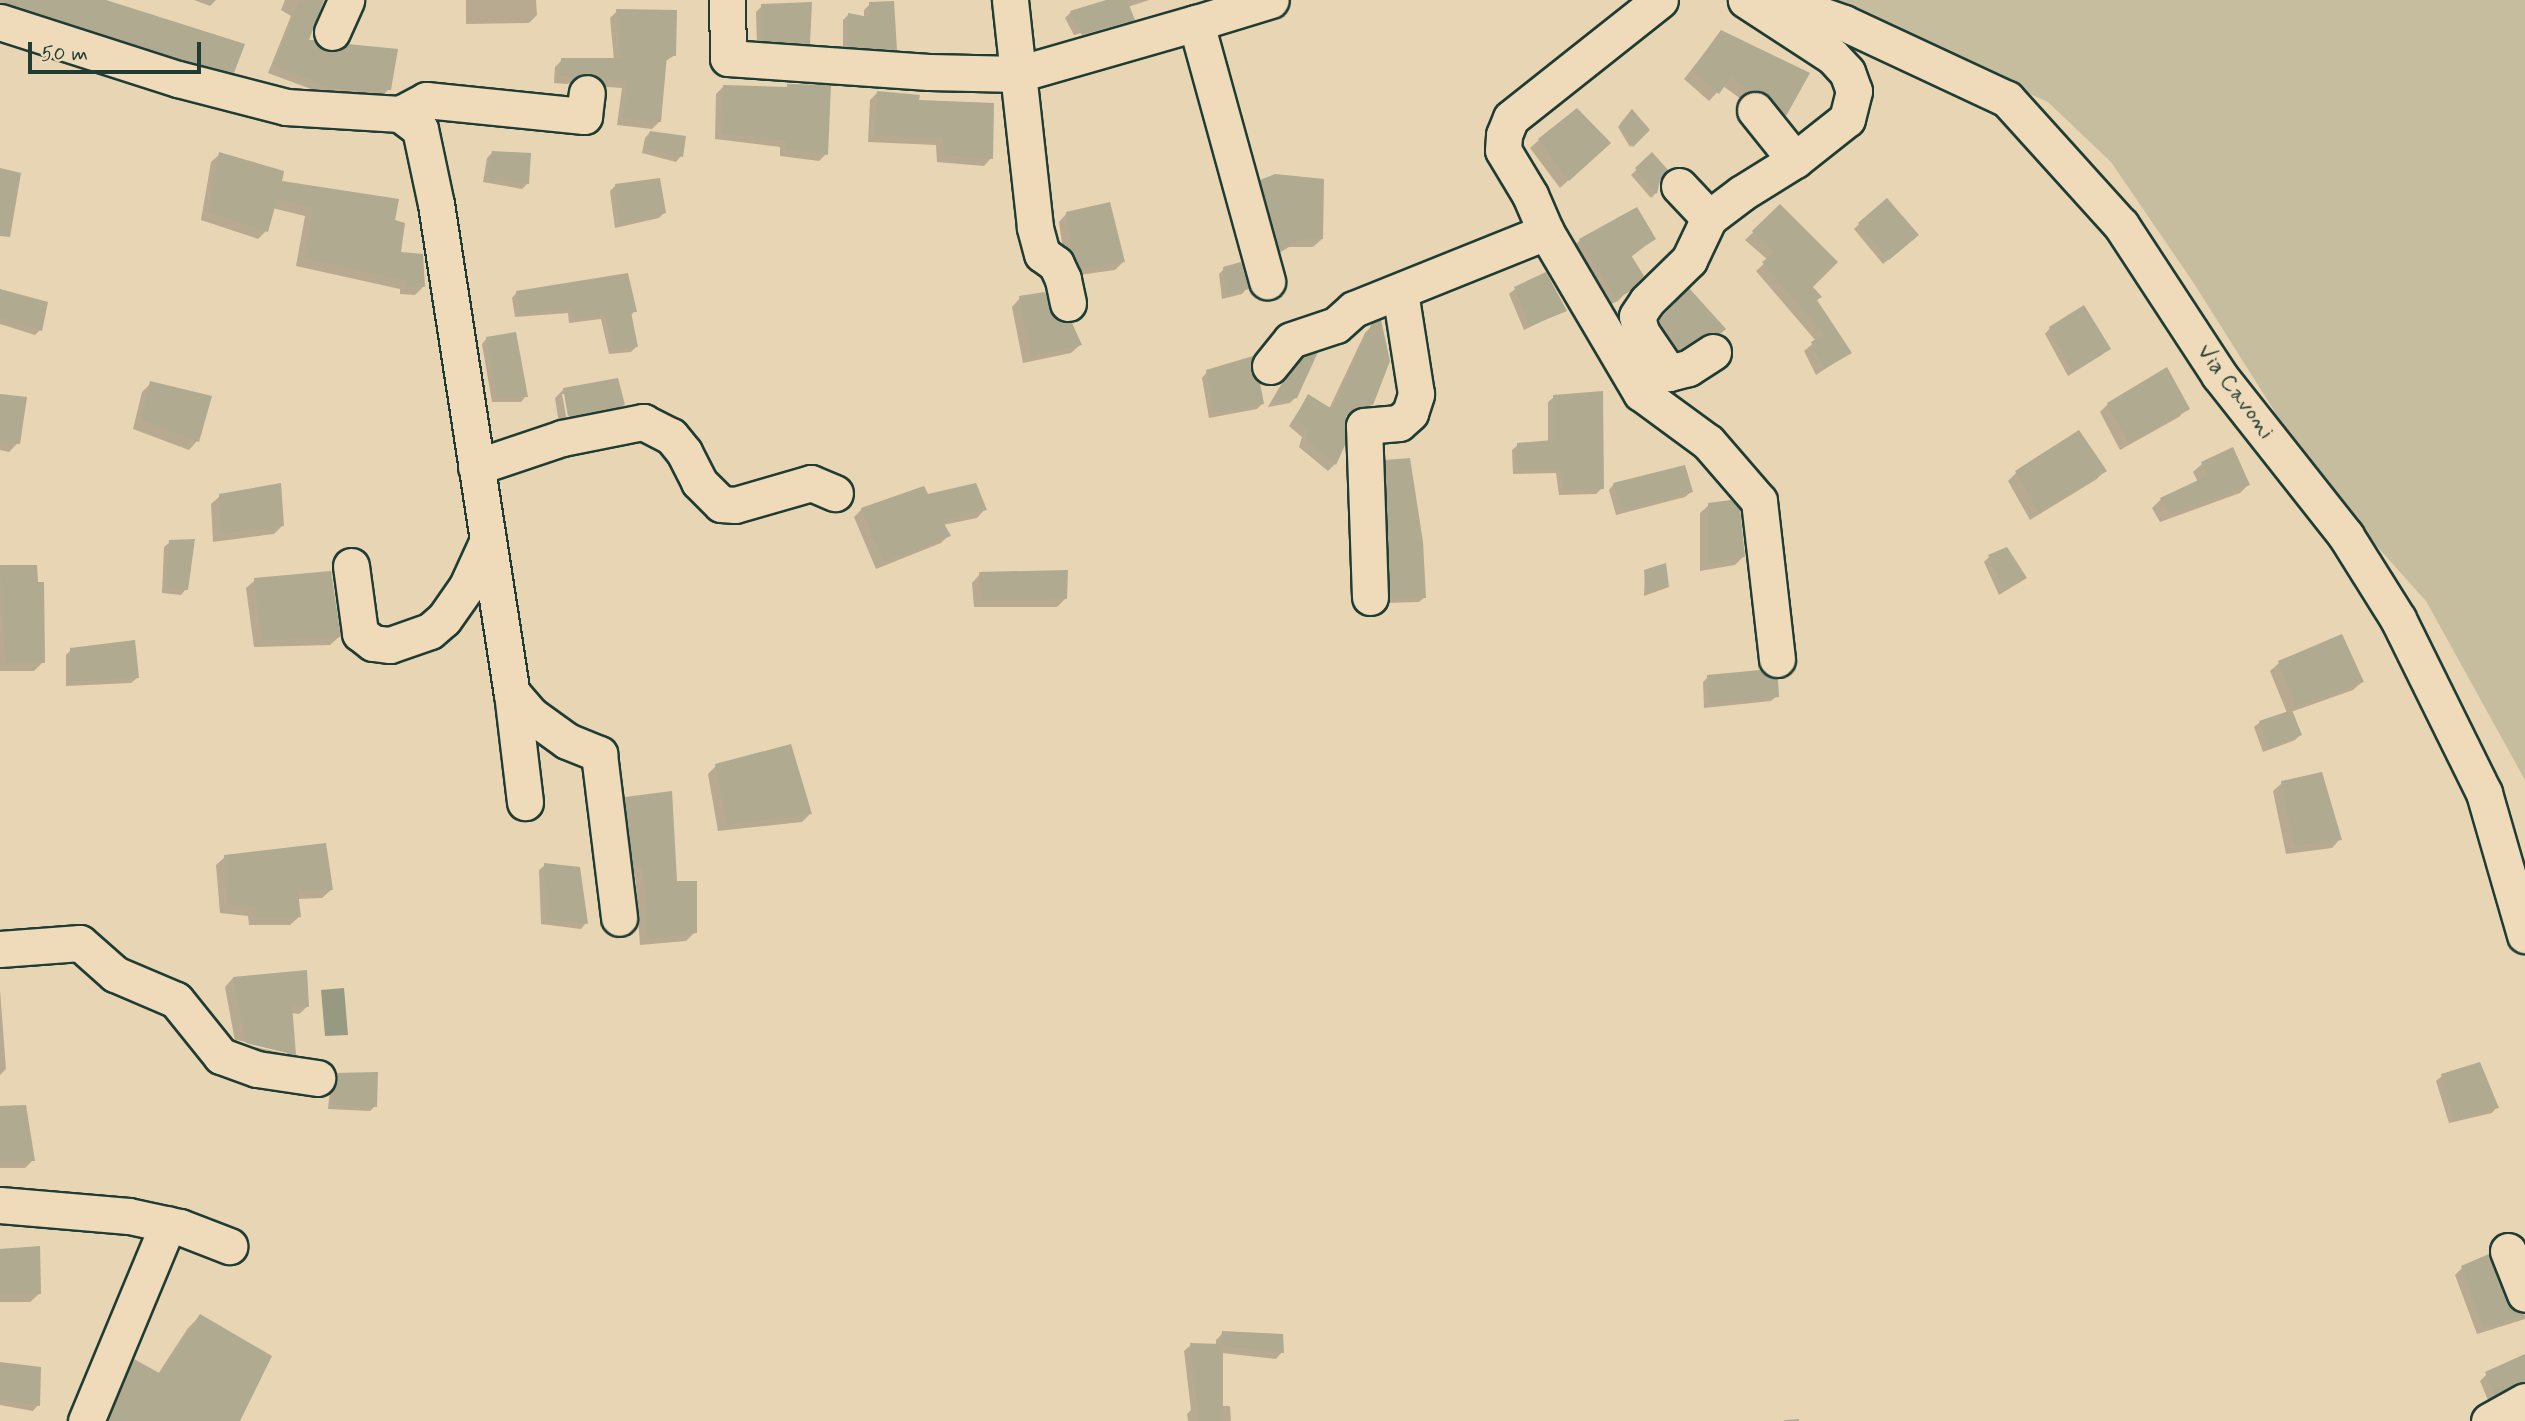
<!DOCTYPE html>
<html>
<head>
<meta charset="utf-8">
<style>
	body { margin:0 }
	#map { position:relative; width:2525px; height:1421px; overflow:hidden; background:#e7d5b4; font-family:Mynerve,sans-serif }
	div>[style] { position:absolute }
	[style*='--x'] { left:calc(var(--x)*1px); top:calc(var(--y)*1px); width:calc(var(--w)*1px); rotate:calc(var(--a)*1deg) }
	.green>* { inset:0; background:#c6bc9e }
	.water>* { inset:0; background:#989981 }
	.shadow>* { inset:0; background:#0003 }
	.building>* { inset:0; background:#afaa90 }
	.roads { filter:drop-shadow(2px 0 #1f3d34) drop-shadow(-2px 0 #1f3d34) drop-shadow(0 2px #1f3d34) drop-shadow(0 -2px #1f3d34) }
	.minor>* { height:35px; margin:-17.5px; padding:0 17.5px; transform-origin:17.5px; border-radius:17.5px; background:#efdbb9 }
	span { translate:-50% -50%; white-space:nowrap; text-align:center; line-height:1.15; -webkit-text-stroke:5px #efdbb9; paint-order:stroke }
	.street-label { font-size:23px; color:#1f3d34 }
	.scale { position:absolute; left:28px; top:42px; width:173px; height:32px; box-sizing:border-box; border:4px solid #1f3d34; border-top:0; padding-left:9px; font-size:21px; line-height:24px; white-space:nowrap; color:#1f3d34; -webkit-text-stroke:5px #efdbb9; paint-order:stroke }
</style>
</head>
<body>
<div id="map">
	<div class="green">
		<i style="clip-path:polygon(1824px 0,2525px 0,2525px 780px,2426px 601px,2319px 482px,2193px 282px,2111px 162px,2048px 102px)"></i>
	</div>
	<div class="water">
		<i style="clip-path:polygon(344px 988px,348px 1035px,325px 1036px,321px 990px)"></i>
	</div>
	<div class="shadow">
		<i style="clip-path:polygon(0 0,101px 0,232px 72px,220px 83px,0 16px)"></i>
		<i style="clip-path:polygon(194px 0,216px 0,210px 6px)"></i>
		<i style="clip-path:polygon(285px 0,323px 0,307px 40px,389px 89px,382px 96px,327px 95px,268px 73px,291px 16px,281px 10px)"></i>
		<i style="clip-path:polygon(466px 0,536px 0,537px 15px,529px 23px,466px 24px)"></i>
		<i style="clip-path:polygon(1112px 0,1149px 0,1128px 7px,1133px 19px,1128px 24px,1076px 39px,1128px 23px,1128px 20px,1074px 35px,1065px 18px,1071px 12px)"></i>
		<i style="clip-path:polygon(870px 4px,895px 49px,890px 54px,843px 51px,843px 20px,848px 15px,864px 17px,864px 10px)"></i>
		<i style="clip-path:polygon(762px 6px,808px 43px,803px 48px,757px 45px,756px 12px)"></i>
		<i style="clip-path:polygon(617px 11px,675px 55px,664px 62px,659px 122px,652px 129px,617px 125px,622px 88px,593px 86px,581px 79px,567px 84px,554px 83px,555px 67px,562px 60px,614px 60px,610px 18px)"></i>
		<i style="clip-path:polygon(1721px 32px,1807px 74px,1784px 115px,1776px 123px,1754px 99px,1741px 99px,1723px 86px,1709px 101px,1684px 79px)"></i>
		<i style="clip-path:polygon(723px 87px,829px 87px,826px 154px,819px 161px,780px 156px,780px 147px,715px 139px,716px 94px)"></i>
		<i style="clip-path:polygon(877px 93px,991px 158px,984px 166px,937px 162px,936px 145px,868px 142px,870px 100px)"></i>
		<i style="clip-path:polygon(1632px 111px,1648px 130px,1630px 147px,1618px 127px)"></i>
		<i style="clip-path:polygon(650px 132px,681px 156px,676px 162px,642px 153px,645px 138px)"></i>
		<i style="clip-path:polygon(1539px 140px,1600px 151px,1560px 188px,1530px 148px)"></i>
		<i style="clip-path:polygon(493px 152px,528px 183px,522px 189px,483px 182px,487px 158px)"></i>
		<i style="clip-path:polygon(220px 154px,279px 182px,393px 221px,399px 253px,422px 256px,423px 287px,415px 295px,400px 294px,400px 289px,296px 266px,305px 216px,272px 208px,266px 231px,258px 239px,201px 220px,211px 162px)"></i>
		<i style="clip-path:polygon(1652px 155px,1658px 179px,1656px 193px,1651px 198px,1631px 175px)"></i>
		<i style="clip-path:polygon(1261px 181px,1322px 239px,1313px 247px,1289px 247px,1271px 258px,1252px 190px)"></i>
		<i style="clip-path:polygon(616px 185px,664px 213px,659px 218px,615px 228px,610px 191px)"></i>
		<i style="clip-path:polygon(1780px 207px,1816px 300px,1849px 353px,1816px 375px,1804px 351px,1816px 341px,1756px 271px,1768px 260px,1745px 240px)"></i>
		<i style="clip-path:polygon(1636px 209px,1654px 239px,1631px 257px,1642px 275px,1618px 301px,1607px 306px,1571px 249px,1580px 240px)"></i>
		<i style="clip-path:polygon(1067px 213px,1123px 262px,1115px 270px,1072px 276px,1065px 263px,1059px 222px)"></i>
		<i style="clip-path:polygon(1859px 224px,1911px 240px,1883px 264px,1854px 229px)"></i>
		<i style="clip-path:polygon(1224px 269px,1247px 288px,1242px 294px,1222px 299px,1219px 274px)"></i>
		<i style="clip-path:polygon(1515px 289px,1565px 310px,1524px 330px,1509px 294px)"></i>
		<i style="clip-path:polygon(0 291px,40px 330px,35px 335px,0 324px)"></i>
		<i style="clip-path:polygon(1689px 291px,1724px 329px,1710px 341px,1693px 343px,1669px 357px,1651px 330px)"></i>
		<i style="clip-path:polygon(517px 292px,635px 311px,630px 316px,636px 347px,631px 352px,609px 354px,601px 319px,569px 323px,568px 313px,515px 317px,512px 298px)"></i>
		<i style="clip-path:polygon(1020px 298px,1051px 317px,1080px 345px,1071px 353px,1023px 363px,1012px 307px)"></i>
		<i style="clip-path:polygon(1373px 325px,1371px 404px,1363px 412px,1345px 416px,1335px 464px,1328px 471px,1299px 447px,1302px 437px,1289px 426px,1308px 396px,1329px 409px,1365px 333px)"></i>
		<i style="clip-path:polygon(2050px 328px,2103px 354px,2068px 376px,2045px 334px)"></i>
		<i style="clip-path:polygon(487px 338px,526px 396px,521px 402px,492px 402px,482px 344px)"></i>
		<i style="clip-path:polygon(1298px 365px,1296px 397px,1290px 403px,1268px 407px,1279px 388px)"></i>
		<i style="clip-path:polygon(1207px 372px,1249px 373px,1262px 404px,1257px 409px,1209px 418px,1202px 378px)"></i>
		<i style="clip-path:polygon(151px 383px,197px 441px,189px 450px,133px 429px,142px 392px)"></i>
		<i style="clip-path:polygon(563px 390px,623px 405px,614px 413px,570px 422px,565px 394px,562px 394px,567px 422px,559px 424px,555px 398px)"></i>
		<i style="clip-path:polygon(0 395px,18px 443px,9px 452px,0 450px)"></i>
		<i style="clip-path:polygon(1554px 397px,1602px 488px,1596px 494px,1559px 495px,1556px 473px,1513px 474px,1512px 450px,1518px 445px,1548px 442px,1548px 402px)"></i>
		<i style="clip-path:polygon(2108px 404px,2187px 408px,2179px 417px,2120px 450px,2100px 412px)"></i>
		<i style="clip-path:polygon(1386px 462px,1425px 597px,1419px 602px,1385px 603px,1381px 467px)"></i>
		<i style="clip-path:polygon(2202px 464px,2248px 485px,2240px 493px,2160px 522px,2152px 508px,2161px 499px,2198px 482px,2193px 472px)"></i>
		<i style="clip-path:polygon(2105px 470px,2097px 479px,2030px 520px,2008px 481px,2017px 472px)"></i>
		<i style="clip-path:polygon(1614px 484px,1691px 492px,1685px 497px,1616px 515px,1609px 490px)"></i>
		<i style="clip-path:polygon(220px 496px,282px 526px,274px 534px,213px 542px,211px 504px)"></i>
		<i style="clip-path:polygon(927px 496px,985px 509px,977px 518px,943px 525px,949px 535px,941px 543px,876px 569px,854px 517px,862px 509px)"></i>
		<i style="clip-path:polygon(1709px 505px,1743px 557px,1735px 565px,1700px 571px,1700px 513px)"></i>
		<i style="clip-path:polygon(170px 542px,186px 589px,181px 595px,162px 593px,164px 547px)"></i>
		<i style="clip-path:polygon(1989px 557px,2025px 578px,1999px 595px,1984px 562px)"></i>
		<i style="clip-path:polygon(0 567px,35px 567px,43px 662px,34px 671px,0 671px)"></i>
		<i style="clip-path:polygon(1645px 572px,1667px 587px,1644px 596px)"></i>
		<i style="clip-path:polygon(980px 574px,1066px 598px,1057px 607px,974px 607px,972px 583px)"></i>
		<i style="clip-path:polygon(255px 580px,339px 637px,330px 645px,254px 647px,246px 588px)"></i>
		<i style="clip-path:polygon(71px 650px,137px 678px,131px 683px,66px 686px,66px 655px)"></i>
		<i style="clip-path:polygon(2279px 663px,2362px 682px,2353px 690px,2291px 712px,2300px 735px,2295px 740px,2263px 752px,2254px 727px,2260px 722px,2287px 713px,2270px 671px)"></i>
		<i style="clip-path:polygon(1708px 677px,1777px 696px,1771px 701px,1704px 708px,1703px 682px)"></i>
		<i style="clip-path:polygon(716px 766px,810px 814px,802px 822px,718px 831px,708px 774px)"></i>
		<i style="clip-path:polygon(2282px 783px,2340px 839px,2332px 848px,2286px 854px,2273px 791px)"></i>
		<i style="clip-path:polygon(625px 799px,676px 883px,695px 932px,686px 941px,640px 945px,635px 875px,625px 874px,617px 808px)"></i>
		<i style="clip-path:polygon(225px 857px,331px 890px,322px 898px,297px 899px,299px 917px,290px 925px,249px 925px,248px 916px,220px 913px,216px 865px)"></i>
		<i style="clip-path:polygon(545px 865px,586px 923px,581px 929px,541px 924px,539px 870px)"></i>
		<i style="clip-path:polygon(evenodd,233px 978px,308px 1006px,299px 1014px,291px 1013px,294px 1054px,286px 1062px,237px 1052px,225px 987px,233px 978px,237px 1040px,287px 1051px,287px 1054px,237px 1043px,237px 1040px)"></i>
		<i style="clip-path:polygon(0 990px,6px 1069px,0 1075px)"></i>
		<i style="clip-path:polygon(337px 1075px,375px 1106px,370px 1111px,328px 1109px,331px 1081px)"></i>
		<i style="clip-path:polygon(2442px 1076px,2497px 1107px,2492px 1113px,2449px 1123px,2436px 1081px)"></i>
		<i style="clip-path:polygon(0 1108px,33px 1160px,25px 1168px,0 1168px)"></i>
		<i style="clip-path:polygon(0 1251px,39px 1294px,30px 1302px,0 1302px)"></i>
		<i style="clip-path:polygon(2488px 1256px,2511px 1311px,2525px 1315px,2525px 1319px,2477px 1334px,2455px 1275px,2462px 1268px)"></i>
		<i style="clip-path:polygon(200px 1316px,240px 1421px,102px 1421px,122px 1373px,134px 1361px,158px 1374px,188px 1328px)"></i>
		<i style="clip-path:polygon(1223px 1333px,1282px 1352px,1276px 1359px,1222px 1353px,1222px 1406px,1230px 1406px,1231px 1421px,1188px 1421px,1187px 1414px,1191px 1410px,1184px 1351px,1191px 1345px,1216px 1346px,1216px 1340px)"></i>
		<i style="clip-path:polygon(2525px 1356px,2525px 1389px,2507px 1390px,2488px 1400px,2480px 1381px,2487px 1374px)"></i>
		<i style="clip-path:polygon(0 1364px,38px 1405px,33px 1411px,0 1405px)"></i>
		<i style="clip-path:polygon(1799px 1419px,1799px 1421px,1783px 1421px,1785px 1420px)"></i>
	</div>
	<div class="building">
		<i style="clip-path:polygon(0 0,106px 0,245px 44px,234px 73px,184px 60px)"></i>
		<i style="clip-path:polygon(300px 0,324px 0,309px 40px,314px 40px,323px 50px,335px 52px,348px 44px,398px 49px,391px 90px,334px 89px,274px 66px)"></i>
		<i style="clip-path:polygon(1106px 0,1127px 0,1135px 20px,1082px 35px,1070px 11px)"></i>
		<i style="clip-path:polygon(894px 1px,897px 50px,848px 46px,848px 13px,869px 17px,869px 2px)"></i>
		<i style="clip-path:polygon(812px 2px,810px 44px,762px 40px,761px 4px)"></i>
		<i style="clip-path:polygon(616px 9px,677px 10px,676px 56px,667px 55px,661px 122px,623px 118px,628px 81px,601px 79px,589px 73px,575px 77px,560px 76px,561px 58px,621px 58px)"></i>
		<i style="clip-path:polygon(1721px 30px,1810px 73px,1786px 116px,1763px 92px,1750px 91px,1731px 77px,1719px 94px,1692px 70px)"></i>
		<i style="clip-path:polygon(787px 84px,831px 85px,828px 155px,786px 149px,786px 141px,722px 133px,723px 85px,787px 87px)"></i>
		<i style="clip-path:polygon(877px 91px,920px 95px,919px 100px,994px 103px,993px 159px,944px 155px,943px 138px,875px 135px)"></i>
		<i style="clip-path:polygon(1577px 108px,1611px 143px,1569px 181px,1538px 139px)"></i>
		<i style="clip-path:polygon(1632px 109px,1650px 130px,1633px 147px,1620px 124px)"></i>
		<i style="clip-path:polygon(650px 131px,686px 136px,683px 157px,647px 148px)"></i>
		<i style="clip-path:polygon(492px 151px,531px 153px,529px 184px,487px 177px)"></i>
		<i style="clip-path:polygon(219px 152px,284px 171px,282px 181px,399px 199px,395px 220px,405px 223px,401px 252px,423px 254px,425px 287px,407px 286px,407px 281px,304px 258px,313px 208px,277px 199px,268px 232px,208px 212px)"></i>
		<i style="clip-path:polygon(1652px 152px,1668px 170px,1660px 180px,1657px 194px,1635px 168px)"></i>
		<i style="clip-path:polygon(0 168px,21px 173px,10px 237px,0 236px)"></i>
		<i style="clip-path:polygon(1275px 174px,1324px 179px,1323px 239px,1299px 239px,1280px 251px,1260px 180px)"></i>
		<i style="clip-path:polygon(660px 178px,666px 213px,620px 224px,615px 184px)"></i>
		<i style="clip-path:polygon(1887px 198px,1919px 235px,1889px 260px,1858px 223px)"></i>
		<i style="clip-path:polygon(1110px 202px,1125px 262px,1080px 269px,1073px 254px,1066px 212px)"></i>
		<i style="clip-path:polygon(1780px 204px,1838px 262px,1813px 287px,1822px 297px,1817px 300px,1852px 353px,1824px 369px,1811px 342px,1824px 334px,1762px 262px,1775px 252px,1752px 231px)"></i>
		<i style="clip-path:polygon(1637px 207px,1656px 239px,1631px 255px,1644px 276px,1629px 292px,1616px 299px,1579px 239px)"></i>
		<i style="clip-path:polygon(1241px 262px,1249px 289px,1227px 295px,1223px 267px)"></i>
		<i style="clip-path:polygon(1546px 272px,1567px 311px,1530px 326px,1514px 287px)"></i>
		<i style="clip-path:polygon(628px 273px,637px 312px,631px 312px,638px 347px,614px 349px,606px 315px,573px 319px,573px 309px,520px 313px,516px 291px)"></i>
		<i style="clip-path:polygon(1689px 288px,1726px 329px,1720px 334px,1703px 335px,1678px 350px,1659px 320px)"></i>
		<i style="clip-path:polygon(0 289px,48px 302px,42px 331px,0 317px)"></i>
		<i style="clip-path:polygon(1045px 292px,1053px 316px,1061px 322px,1072px 323px,1082px 345px,1031px 356px,1019px 296px)"></i>
		<i style="clip-path:polygon(2084px 305px,2111px 349px,2073px 372px,2049px 327px)"></i>
		<i style="clip-path:polygon(1381px 320px,1390px 361px,1373px 405px,1353px 409px,1346px 416px,1345px 445px,1336px 465px,1306px 439px,1309px 430px,1295px 418px,1308px 394px,1332px 409px,1372px 323px)"></i>
		<i style="clip-path:polygon(516px 332px,528px 397px,497px 397px,486px 337px)"></i>
		<i style="clip-path:polygon(1318px 352px,1297px 398px,1271px 403px,1284px 380px,1303px 357px)"></i>
		<i style="clip-path:polygon(1253px 356px,1251px 373px,1260px 383px,1264px 404px,1214px 413px,1206px 370px)"></i>
		<i style="clip-path:polygon(2167px 367px,2190px 409px,2129px 443px,2107px 403px)"></i>
		<i style="clip-path:polygon(618px 378px,625px 405px,568px 416px,563px 388px)"></i>
		<i style="clip-path:polygon(150px 381px,212px 396px,199px 442px,141px 420px)"></i>
		<i style="clip-path:polygon(1603px 391px,1604px 489px,1564px 490px,1561px 469px,1518px 469px,1517px 443px,1553px 440px,1553px 395px)"></i>
		<i style="clip-path:polygon(0 394px,27px 397px,20px 444px,0 441px)"></i>
		<i style="clip-path:polygon(2079px 430px,2107px 471px,2039px 512px,2015px 471px)"></i>
		<i style="clip-path:polygon(2233px 447px,2250px 485px,2169px 514px,2160px 498px,2207px 476px,2201px 462px)"></i>
		<i style="clip-path:polygon(1410px 458px,1423px 542px,1426px 598px,1390px 598px,1385px 460px)"></i>
		<i style="clip-path:polygon(1685px 465px,1693px 492px,1621px 510px,1613px 483px)"></i>
		<i style="clip-path:polygon(281px 483px,284px 526px,221px 534px,219px 494px)"></i>
		<i style="clip-path:polygon(976px 483px,987px 510px,942px 520px,951px 536px,884px 562px,861px 508px,924px 486px,928px 494px)"></i>
		<i style="clip-path:polygon(1731px 500px,1740px 509px,1745px 557px,1708px 564px,1708px 503px)"></i>
		<i style="clip-path:polygon(195px 539px,188px 590px,167px 588px,169px 540px)"></i>
		<i style="clip-path:polygon(2007px 547px,2027px 578px,2005px 591px,1988px 555px)"></i>
		<i style="clip-path:polygon(1666px 563px,1669px 587px,1646px 595px,1644px 570px)"></i>
		<i style="clip-path:polygon(0 565px,37px 565px,38px 582px,44px 582px,45px 663px,5px 663px)"></i>
		<i style="clip-path:polygon(1068px 570px,1067px 599px,982px 600px,979px 572px)"></i>
		<i style="clip-path:polygon(331px 571px,341px 637px,262px 640px,254px 578px)"></i>
		<i style="clip-path:polygon(2342px 634px,2364px 682px,2296px 706px,2278px 661px)"></i>
		<i style="clip-path:polygon(135px 640px,139px 678px,71px 681px,70px 648px)"></i>
		<i style="clip-path:polygon(1760px 670px,1768px 677px,1778px 679px,1779px 697px,1709px 703px,1707px 675px)"></i>
		<i style="clip-path:polygon(2292px 710px,2302px 735px,2269px 748px,2259px 721px)"></i>
		<i style="clip-path:polygon(791px 744px,812px 814px,727px 824px,715px 764px)"></i>
		<i style="clip-path:polygon(2322px 772px,2342px 840px,2294px 846px,2281px 781px)"></i>
		<i style="clip-path:polygon(672px 791px,677px 881px,697px 881px,697px 933px,648px 938px,643px 867px,633px 866px,625px 797px)"></i>
		<i style="clip-path:polygon(326px 843px,333px 890px,298px 891px,301px 917px,257px 917px,256px 907px,228px 905px,224px 855px)"></i>
		<i style="clip-path:polygon(544px 863px,580px 867px,588px 924px,546px 919px)"></i>
		<i style="clip-path:polygon(307px 970px,309px 1007px,292px 1005px,296px 1055px,246px 1043px,233px 977px)"></i>
		<i style="clip-path:polygon(2480px 1062px,2499px 1108px,2454px 1119px,2441px 1074px)"></i>
		<i style="clip-path:polygon(378px 1072px,377px 1107px,333px 1104px,336px 1073px)"></i>
		<i style="clip-path:polygon(26px 1105px,35px 1161px,0 1161px,0 1106px)"></i>
		<i style="clip-path:polygon(40px 1246px,41px 1294px,0 1295px,0 1249px)"></i>
		<i style="clip-path:polygon(2489px 1254px,2507px 1302px,2513px 1310px,2525px 1315px,2484px 1328px,2461px 1266px)"></i>
		<i style="clip-path:polygon(200px 1314px,272px 1356px,240px 1421px,108px 1421px,134px 1359px,161px 1374px)"></i>
		<i style="clip-path:polygon(1222px 1331px,1283px 1334px,1284px 1353px,1223px 1346px,1223px 1421px,1199px 1421px,1190px 1343px,1221px 1344px)"></i>
		<i style="clip-path:polygon(2525px 1354px,2525px 1381px,2495px 1395px,2485px 1372px)"></i>
		<i style="clip-path:polygon(0 1362px,41px 1367px,40px 1406px,0 1399px)"></i>
	</div>
	<div class="roads">
		<div class="minor">
			<i style="--x:727;--y:0;--w:58;--a:89"></i>
			<i style="--x:728;--y:58;--w:201;--a:4"></i>
			<i style="--x:929;--y:72;--w:89;--a:1.3"></i>
			<i style="--x:1018;--y:74;--w:74;--a:-96.2"></i>
			<i style="--x:1778;--y:0;--w:70;--a:19.2"></i>
			<i style="--x:1844;--y:23;--w:180;--a:25"></i>
			<i style="--x:2007;--y:99;--w:170;--a:47.9"></i>
			<i style="--x:2121;--y:225;--w:179;--a:56.8"></i>
			<i style="--x:2219;--y:375;--w:205;--a:51.7"></i>
			<i style="--x:2346;--y:536;--w:98;--a:57.9"></i>
			<i style="--x:2398;--y:619;--w:194;--a:63.7"></i>
			<i style="--x:2484;--y:793;--w:148;--a:73.9"></i>
			<i style="--x:0;--y:22;--w:187;--a:17.8"></i>
			<i style="--x:178;--y:79;--w:112;--a:14.5"></i>
			<i style="--x:286;--y:107;--w:114;--a:3.5"></i>
			<i style="--x:400;--y:114;--w:25;--a:37"></i>
			<i style="--x:420;--y:129;--w:77;--a:78"></i>
			<i style="--x:436;--y:204;--w:495;--a:81.2"></i>
			<i style="--x:512;--y:693;--w:29;--a:49"></i>
			<i style="--x:531;--y:715;--w:44;--a:35.8"></i>
			<i style="--x:567;--y:741;--w:35;--a:22"></i>
			<i style="--x:599;--y:754;--w:165;--a:83"></i>
			<i style="--x:1196;--y:23;--w:78;--a:-17"></i>
			<i style="--x:332;--y:32;--w:35;--a:-66"></i>
			<i style="--x:1755;--y:110;--w:64;--a:51.3"></i>
			<i style="--x:400;--y:114;--w:30;--a:-28"></i>
			<i style="--x:426;--y:100;--w:159;--a:5.8"></i>
			<i style="--x:584;--y:116;--w:23;--a:-83"></i>
			<i style="--x:1679;--y:186;--w:44;--a:46.8"></i>
			<i style="--x:1546;--y:232;--w:40;--a:-113.4"></i>
			<i style="--x:1530;--y:195;--w:52;--a:-121"></i>
			<i style="--x:1503;--y:150;--w:15;--a:-86"></i>
			<i style="--x:1504;--y:135;--w:18;--a:-68"></i>
			<i style="--x:1511;--y:118;--w:190;--a:-38.4"></i>
			<i style="--x:1068;--y:303;--w:25;--a:-102"></i>
			<i style="--x:1063;--y:279;--w:17;--a:-115"></i>
			<i style="--x:1056;--y:264;--w:17;--a:-144"></i>
			<i style="--x:1042;--y:254;--w:28;--a:-105"></i>
			<i style="--x:1035;--y:227;--w:154;--a:-96.3"></i>
			<i style="--x:1018;--y:74;--w:185;--a:-16"></i>
			<i style="--x:1196;--y:23;--w:268;--a:74.6"></i>
			<i style="--x:1713;--y:352;--w:30;--a:147"></i>
			<i style="--x:1688;--y:368;--w:20;--a:165"></i>
			<i style="--x:1669;--y:373;--w:50;--a:-124.3"></i>
			<i style="--x:1641;--y:332;--w:16;--a:-104"></i>
			<i style="--x:1637;--y:316;--w:18;--a:-56"></i>
			<i style="--x:1647;--y:301;--w:59;--a:-44.3"></i>
			<i style="--x:1689;--y:260;--w:47;--a:-64.5"></i>
			<i style="--x:1709;--y:218;--w:41;--a:-37.1"></i>
			<i style="--x:1742;--y:193;--w:62;--a:-31.9"></i>
			<i style="--x:1795;--y:160;--w:66;--a:-38.3"></i>
			<i style="--x:1847;--y:119;--w:29;--a:-76"></i>
			<i style="--x:1854;--y:91;--w:20;--a:-110"></i>
			<i style="--x:1847;--y:72;--w:22;--a:-133"></i>
			<i style="--x:1832;--y:56;--w:103;--a:-146.9"></i>
			<i style="--x:1270;--y:366;--w:33;--a:-51"></i>
			<i style="--x:1291;--y:340;--w:47;--a:-18.4"></i>
			<i style="--x:1336;--y:325;--w:24;--a:-42"></i>
			<i style="--x:1354;--y:309;--w:207;--a:-21.9"></i>
			<i style="--x:1546;--y:232;--w:187;--a:59.5"></i>
			<i style="--x:1641;--y:393;--w:83;--a:36.2"></i>
			<i style="--x:1708;--y:442;--w:78;--a:49.2"></i>
			<i style="--x:1759;--y:501;--w:159;--a:83.5"></i>
			<i style="--x:476;--y:467;--w:91;--a:-18.6"></i>
			<i style="--x:562;--y:438;--w:83;--a:-11.2"></i>
			<i style="--x:643;--y:422;--w:31;--a:27"></i>
			<i style="--x:671;--y:436;--w:21;--a:51"></i>
			<i style="--x:684;--y:452;--w:34;--a:63"></i>
			<i style="--x:699;--y:482;--w:31;--a:45"></i>
			<i style="--x:721;--y:504;--w:14;--a:4"></i>
			<i style="--x:735;--y:505;--w:79;--a:-16.1"></i>
			<i style="--x:811;--y:483;--w:26;--a:23"></i>
			<i style="--x:351;--y:566;--w:68;--a:82.3"></i>
			<i style="--x:360;--y:633;--w:16;--a:38"></i>
			<i style="--x:373;--y:643;--w:17;--a:7"></i>
			<i style="--x:390;--y:645;--w:42;--a:-19.3"></i>
			<i style="--x:430;--y:631;--w:18;--a:-41"></i>
			<i style="--x:444;--y:619;--w:38;--a:-55"></i>
			<i style="--x:466;--y:588;--w:53;--a:-65.4"></i>
			<i style="--x:1370;--y:597;--w:171;--a:-92"></i>
			<i style="--x:1364;--y:426;--w:35;--a:-5"></i>
			<i style="--x:1399;--y:423;--w:15;--a:-42"></i>
			<i style="--x:1410;--y:413;--w:20;--a:-72"></i>
			<i style="--x:1416;--y:394;--w:103;--a:-98.9"></i>
			<i style="--x:512;--y:693;--w:110;--a:83.2"></i>
			<i style="--x:0;--y:949;--w:80;--a:-4.3"></i>
			<i style="--x:80;--y:943;--w:47;--a:41.5"></i>
			<i style="--x:115;--y:974;--w:66;--a:23.1"></i>
			<i style="--x:176;--y:1000;--w:72;--a:51.2"></i>
			<i style="--x:221;--y:1056;--w:38;--a:20"></i>
			<i style="--x:257;--y:1069;--w:61;--a:8.5"></i>
			<i style="--x:0;--y:1205;--w:129;--a:4.9"></i>
			<i style="--x:129;--y:1216;--w:52;--a:12.2"></i>
			<i style="--x:180;--y:1227;--w:53;--a:21.2"></i>
			<i style="--x:2508;--y:1251;--w:46;--a:68.4"></i>
			<i style="--x:86;--y:1421;--w:213;--a:-67.4"></i>
			<i style="--x:2489;--y:1421;--w:41;--a:-29.1"></i>
		</div>
	</div>
	<div class="street-label">
		<span style="left:2235px;top:392px;rotate:53deg">Via Cavoni</span>
	</div>
	<div class="scale">50 m</div>
</div>
</body>
</html>
